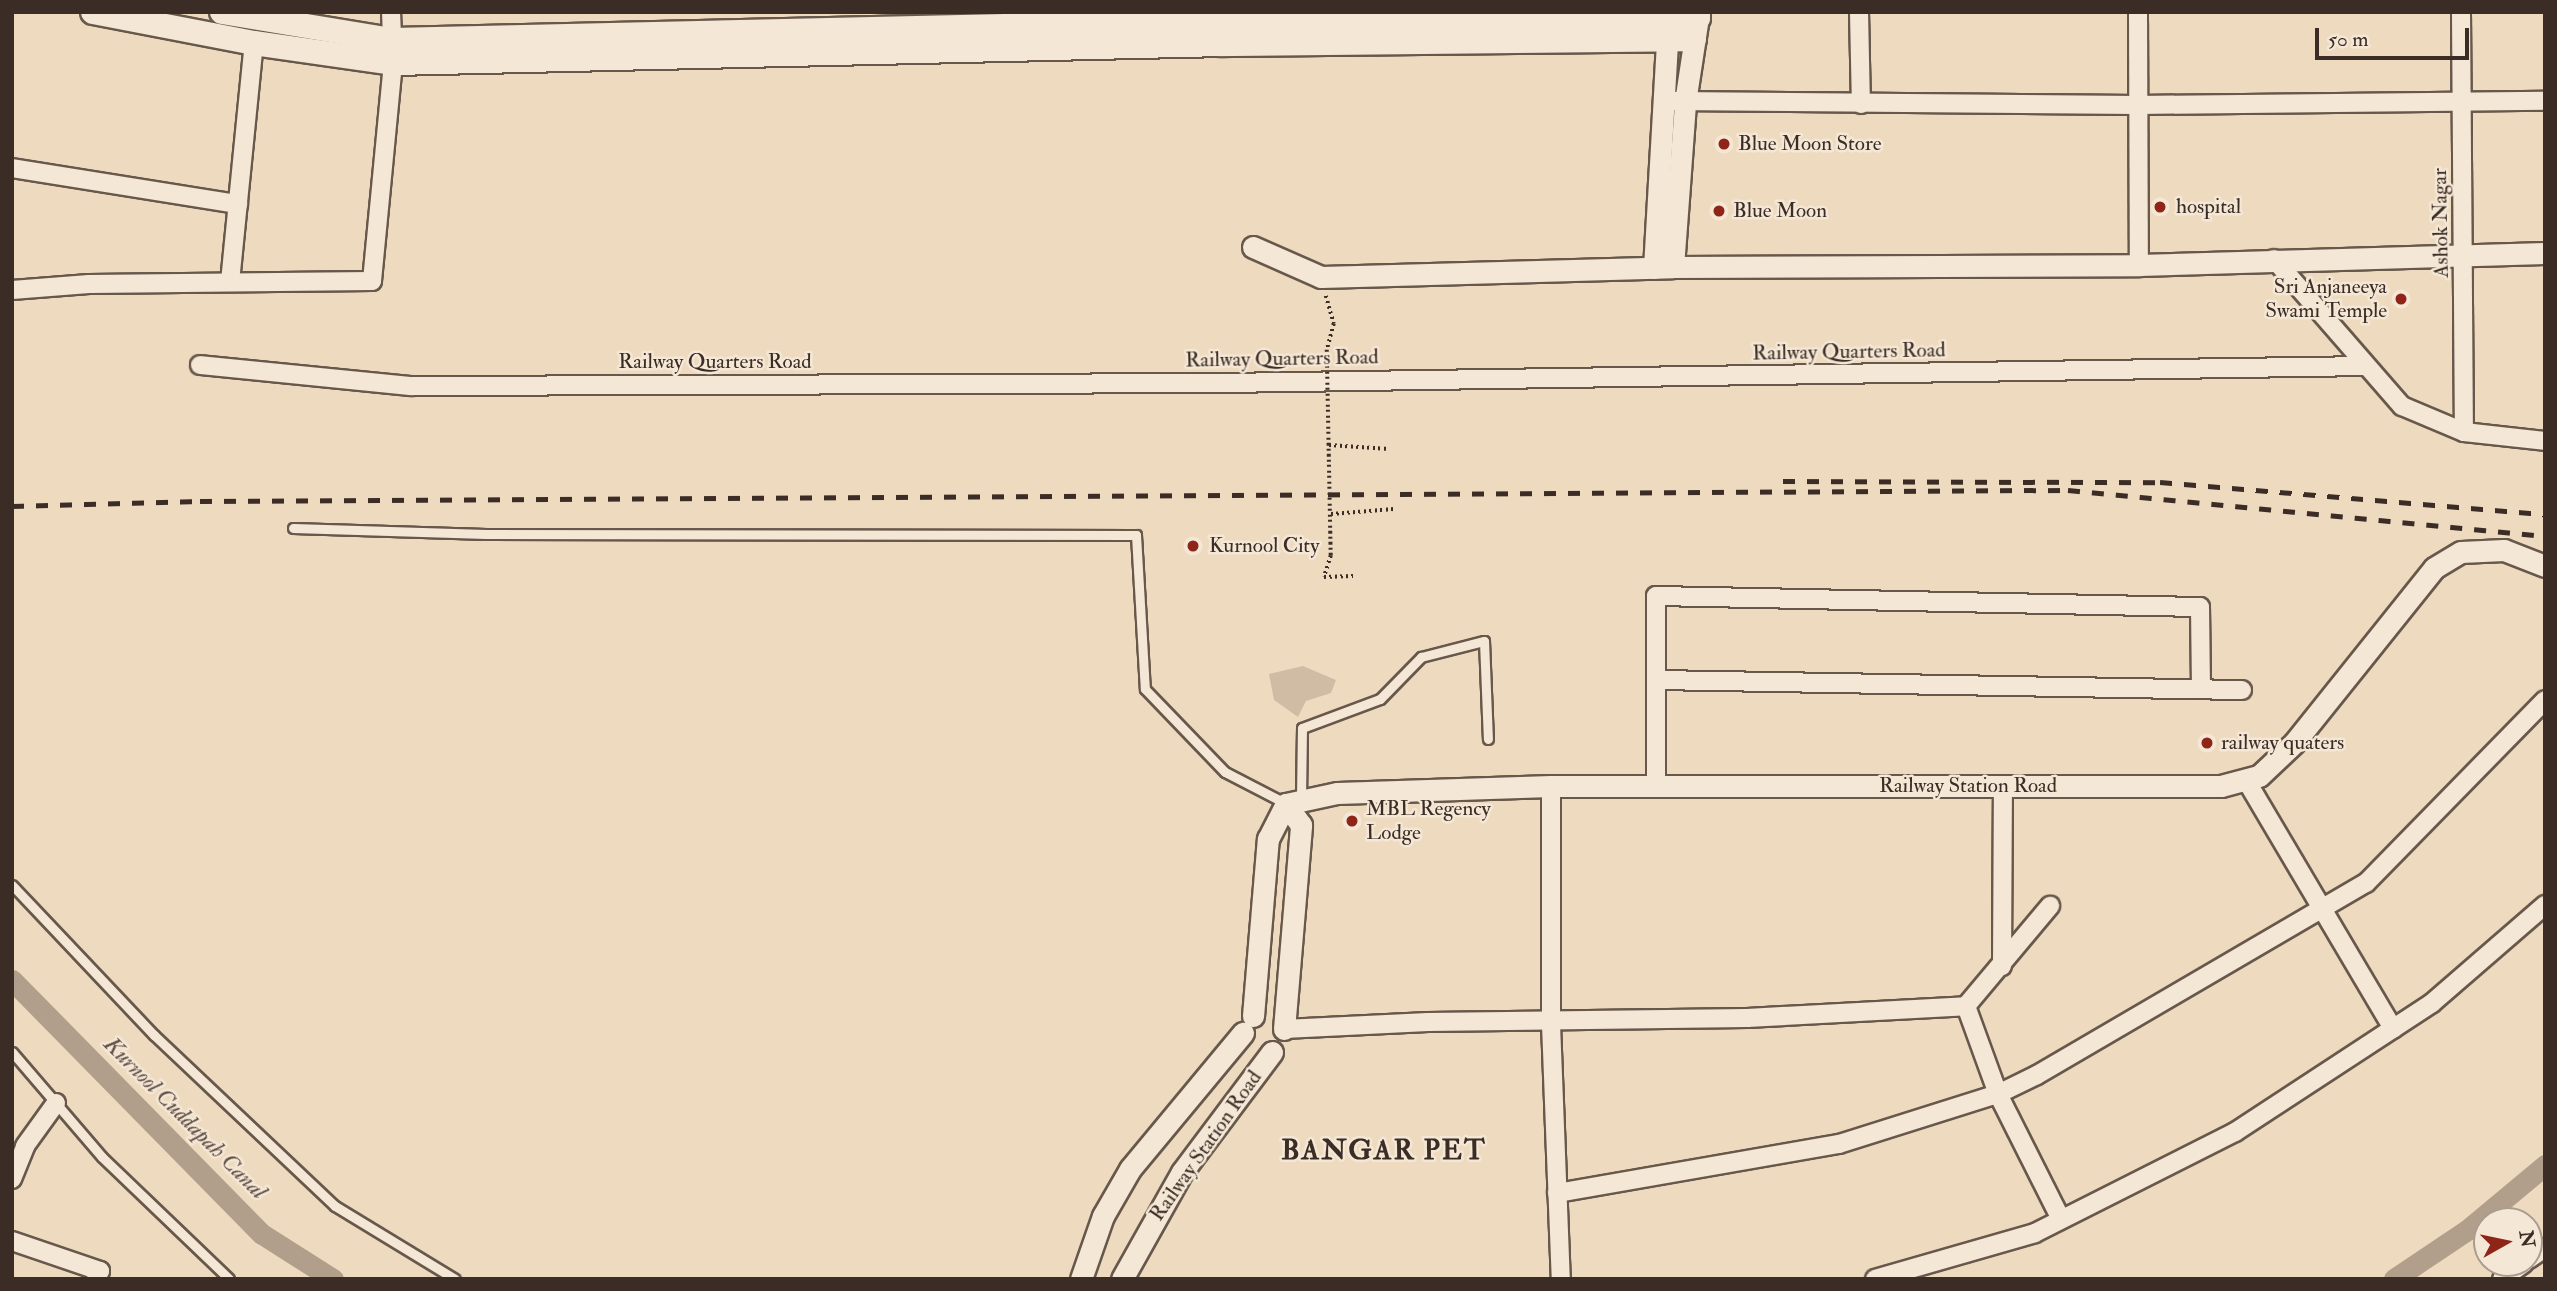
<!DOCTYPE html>
<html>
<head>
<meta charset="utf-8">
<style>
	body { margin:0 }
	#map { position:relative; width:2557px; height:1291px; overflow:hidden; background:#eedabf; font-family:"IM FELL Double Pica",serif }
	div>[style] { position:absolute }
	[style*='--x'] { left:calc(var(--x)*1px); top:calc(var(--y)*1px); width:calc(var(--w)*1px); rotate:calc(var(--a)*1deg) }
	.green>* { inset:0; background:#d0bca5 }
	.canal>* { height:21px; margin:-10.5px; padding:0 10.5px; transform-origin:10.5px; border-radius:10.5px; background:#b19f8b }
	.path>* { height:3.5px; margin-top:-1.75px; transform-origin:0; background:repeating-linear-gradient(90deg,#3b2c25 0 2px,transparent 0 5.5px) }
	.roads { filter:drop-shadow(2px 0 #68584c) drop-shadow(-2px 0 #68584c) drop-shadow(0 2px #68584c) drop-shadow(0 -2px #68584c) }
	.service>* { height:9px; margin:-4.5px; padding:0 4.5px; transform-origin:4.5px; border-radius:4.5px; background:#f4e7d5 }
	.minor>* { height:18px; margin:-9px; padding:0 9px; transform-origin:9px; border-radius:9px; background:#f4e7d5 }
	.tertiary>* { height:21px; margin:-10.5px; padding:0 10.5px; transform-origin:10.5px; border-radius:10.5px; background:#f4e7d5 }
	.secondary>* { height:24px; margin:-12px; padding:0 12px; transform-origin:12px; border-radius:12px; background:#f4e7d5 }
	.rail>* { height:5px; margin-top:-2.5px; transform-origin:0; background:repeating-linear-gradient(90deg,#3b2c25 0 12px,transparent 0 24px) }
	.path-bridge>* { height:3.5px; margin-top:-1.75px; transform-origin:0; background:repeating-linear-gradient(90deg,#3b2c25 0 2px,transparent 0 5.5px) }
	.dots>* { width:19px; height:19px; translate:-50% -50%; box-sizing:border-box; border:4px solid #f4e7d5; border-radius:50% }
	span { translate:-50% -50%; white-space:nowrap; text-align:center; line-height:1.15; -webkit-text-stroke:5px #f4e7d5; paint-order:stroke }
	.poi-label { font-size:21px; color:#3b2c25 }
	.left { translate:0 -50%; text-align:left }
	.right { translate:-100% -50%; text-align:right }
	.street-label { font-size:21px; color:#3b2c25 }
	.water-label { font-size:23px; color:#5e4e44; font-style:italic }
	.district-label { font-size:28px; color:#3b2c25; font-weight:700; letter-spacing:2px }
	.frame { position:absolute; inset:0; border:14px solid #3b2c25; pointer-events:none }
	.north { position:absolute; left:2473px; top:1207px; width:70px; height:70px; box-sizing:border-box; background:#f4e7d5; border:2px solid #aa9c8f; border-radius:50%; rotate:81deg; font-size:19px; font-weight:700; line-height:28px; text-align:center; color:#3b2c25 }
	.north::after { content:''; display:block; margin:auto; width:24px; height:32px; background:#8f2418; clip-path:polygon(50% 0,100% 100%,50% 72%,0 100%) }
	.scale { position:absolute; left:2315px; top:28px; width:154px; height:32px; box-sizing:border-box; border:4px solid #3b2c25; border-top:0; padding-left:9px; font-size:21px; line-height:24px; white-space:nowrap; color:#3b2c25; -webkit-text-stroke:5px #f4e7d5; paint-order:stroke }
</style>
</head>
<body>
<div id="map">
	<div class="green">
		<i style="clip-path:polygon(1303px 666px,1336px 680px,1331px 693px,1306px 701px,1298px 717px,1274px 700px,1269px 674px)"></i>
	</div>
	<div class="canal">
		<i style="--x:12;--y:980;--w:356;--a:45.5"></i>
		<i style="--x:262;--y:1234;--w:84;--a:32.4"></i>
		<i style="--x:2394;--y:1279;--w:88;--a:-33.9"></i>
		<i style="--x:2467;--y:1230;--w:102;--a:-39.8"></i>
	</div>
	<div class="path">
		<i style="--x:1326;--y:296;--w:29;--a:74"></i>
		<i style="--x:1334;--y:324;--w:27;--a:105"></i>
		<i style="--x:1329;--y:445;--w:60;--a:3.8"></i>
		<i style="--x:1331;--y:514;--w:63;--a:-4.5"></i>
		<i style="--x:1331;--y:556;--w:22;--a:108"></i>
		<i style="--x:1324;--y:577;--w:29;--a:-2"></i>
	</div>
	<div class="roads">
		<div class="service">
			<i style="--x:293;--y:528;--w:193;--a:1.8"></i>
			<i style="--x:486;--y:534;--w:650;--a:0.09"></i>
			<i style="--x:1136;--y:535;--w:154;--a:86.7"></i>
			<i style="--x:1145;--y:689;--w:115;--a:46.1"></i>
			<i style="--x:1225;--y:772;--w:68;--a:27.3"></i>
			<i style="--x:1301;--y:799;--w:71;--a:-89.2"></i>
			<i style="--x:1302;--y:728;--w:83;--a:-20.4"></i>
			<i style="--x:1380;--y:699;--w:59;--a:-45.7"></i>
			<i style="--x:1421;--y:657;--w:65;--a:-14.3"></i>
			<i style="--x:1484;--y:641;--w:98;--a:87.7"></i>
			<i style="--x:12;--y:885;--w:207;--a:46.6"></i>
			<i style="--x:154;--y:1035;--w:249;--a:43.4"></i>
			<i style="--x:335;--y:1206;--w:140;--a:31.3"></i>
			<i style="--x:12;--y:1052;--w:138;--a:49.4"></i>
			<i style="--x:102;--y:1157;--w:176;--a:43.8"></i>
		</div>
		<div class="minor">
			<i style="--x:1859;--y:12;--w:92;--a:88.8"></i>
			<i style="--x:2138;--y:12;--w:253;--a:89.8"></i>
			<i style="--x:2461;--y:12;--w:420;--a:89.6"></i>
			<i style="--x:1673;--y:101;--w:465;--a:0.5"></i>
			<i style="--x:2138;--y:105;--w:407;--a:-0.6"></i>
			<i style="--x:12;--y:168;--w:229;--a:9.1"></i>
			<i style="--x:2274;--y:259;--w:195;--a:49"></i>
			<i style="--x:2402;--y:406;--w:67;--a:22.8"></i>
			<i style="--x:2464;--y:432;--w:81;--a:6.3"></i>
			<i style="--x:230;--y:282;--w:240;--a:-84.3"></i>
			<i style="--x:12;--y:290;--w:77;--a:-4.5"></i>
			<i style="--x:89;--y:284;--w:283;--a:-0.6"></i>
			<i style="--x:372;--y:281;--w:219;--a:-84.5"></i>
			<i style="--x:393;--y:63;--w:51;--a:-92.2"></i>
			<i style="--x:200;--y:365;--w:212;--a:5.7"></i>
			<i style="--x:411;--y:386;--w:812;--a:-0.21"></i>
			<i style="--x:1223;--y:383;--w:1143;--a:-0.85"></i>
			<i style="--x:1656;--y:680;--w:586;--a:0.98"></i>
			<i style="--x:2246;--y:780;--w:289;--a:59.4"></i>
			<i style="--x:1551;--y:786;--w:238;--a:90"></i>
			<i style="--x:1551;--y:1024;--w:255;--a:87.8"></i>
			<i style="--x:1656;--y:786;--w:190;--a:-90"></i>
			<i style="--x:1656;--y:596;--w:544;--a:1.16"></i>
			<i style="--x:2200;--y:607;--w:82;--a:89.3"></i>
			<i style="--x:2002;--y:966;--w:180;--a:-89.7"></i>
			<i style="--x:1966;--y:1006;--w:94;--a:70"></i>
			<i style="--x:1998;--y:1094;--w:140;--a:63.3"></i>
			<i style="--x:1284;--y:1029;--w:144;--a:-2.8"></i>
			<i style="--x:1428;--y:1022;--w:319;--a:-0.7"></i>
			<i style="--x:1747;--y:1018;--w:219;--a:-3.1"></i>
			<i style="--x:1966;--y:1006;--w:131;--a:-50"></i>
			<i style="--x:12;--y:1179;--w:35;--a:-68"></i>
			<i style="--x:25;--y:1146;--w:53;--a:-54.2"></i>
			<i style="--x:1557;--y:1193;--w:286;--a:-9.9"></i>
			<i style="--x:1839;--y:1144;--w:167;--a:-17.5"></i>
			<i style="--x:1998;--y:1094;--w:43;--a:-26"></i>
			<i style="--x:2037;--y:1075;--w:381;--a:-30.3"></i>
			<i style="--x:2366;--y:883;--w:256;--a:-45.6"></i>
			<i style="--x:12;--y:1241;--w:93;--a:18.8"></i>
			<i style="--x:100;--y:1271;--w:9;--a:117"></i>
			<i style="--x:2529;--y:1259;--w:19;--a:-35"></i>
			<i style="--x:1875;--y:1279;--w:166;--a:-16"></i>
			<i style="--x:2035;--y:1233;--w:224;--a:-26.8"></i>
			<i style="--x:2235;--y:1132;--w:235;--a:-33.2"></i>
			<i style="--x:2432;--y:1003;--w:150;--a:-40.9"></i>
			<i style="--x:2502;--y:1279;--w:27;--a:-36"></i>
		</div>
		<div class="tertiary">
			<i style="--x:1253;--y:247;--w:74;--a:23.8"></i>
			<i style="--x:1321;--y:277;--w:352;--a:-1.6"></i>
			<i style="--x:1673;--y:267;--w:466;--a:-0.2"></i>
			<i style="--x:2139;--y:265;--w:406;--a:-1.7"></i>
			<i style="--x:1673;--y:267;--w:165;--a:-85.8"></i>
			<i style="--x:1685;--y:102;--w:79;--a:-81.3"></i>
			<i style="--x:1654;--y:268;--w:245;--a:-86.7"></i>
			<i style="--x:1253;--y:1016;--w:178;--a:-85.2"></i>
			<i style="--x:1268;--y:839;--w:39;--a:-63"></i>
			<i style="--x:1286;--y:804;--w:52;--a:-12.2"></i>
			<i style="--x:1337;--y:793;--w:214;--a:-1.9"></i>
			<i style="--x:1551;--y:786;--w:670;--a:0"></i>
			<i style="--x:2221;--y:786;--w:39;--a:-15"></i>
			<i style="--x:2259;--y:776;--w:48;--a:-43.3"></i>
			<i style="--x:2294;--y:743;--w:224;--a:-51.3"></i>
			<i style="--x:2434;--y:568;--w:31;--a:-31"></i>
			<i style="--x:2461;--y:552;--w:43;--a:-2.7"></i>
			<i style="--x:2504;--y:550;--w:44;--a:21.3"></i>
			<i style="--x:1284;--y:1029;--w:205;--a:-85.2"></i>
			<i style="--x:1301;--y:825;--w:26;--a:-126"></i>
			<i style="--x:1081;--y:1279;--w:67;--a:-70.8"></i>
			<i style="--x:1103;--y:1216;--w:54;--a:-60.1"></i>
			<i style="--x:1130;--y:1169;--w:177;--a:-50.3"></i>
			<i style="--x:1122;--y:1279;--w:123;--a:-60.7"></i>
			<i style="--x:1182;--y:1172;--w:150;--a:-53.1"></i>
		</div>
		<div class="secondary">
			<i style="--x:93;--y:12;--w:164;--a:10.9"></i>
			<i style="--x:254;--y:43;--w:140;--a:8.2"></i>
			<i style="--x:393;--y:63;--w:829;--a:-1.31"></i>
			<i style="--x:1222;--y:44;--w:472;--a:-0.6"></i>
			<i style="--x:222;--y:12;--w:172;--a:9.4"></i>
			<i style="--x:392;--y:40;--w:657;--a:-1.31"></i>
			<i style="--x:1049;--y:25;--w:649;--a:-0.62"></i>
			<i style="--x:1698;--y:18;--w:6;--a:-90"></i>
		</div>
	</div>
	<div class="rail">
		<i style="--x:1783;--y:481;--w:377;--a:0.2"></i>
		<i style="--x:2160;--y:482;--w:386;--a:4.8"></i>
		<i style="--x:12;--y:506;--w:188;--a:-1.5"></i>
		<i style="--x:200;--y:501;--w:1868;--a:-0.34"></i>
		<i style="--x:2068;--y:490;--w:479;--a:5.5"></i>
	</div>
	<div class="path-bridge">
		<i style="--x:1327;--y:350;--w:206;--a:88.9"></i>
	</div>
	<div class="dots">
		<i style="left:1724px;top:144px;background:#8f2418"></i>
		<i style="left:2160px;top:207px;background:#8f2418"></i>
		<i style="left:1719px;top:211px;background:#8f2418"></i>
		<i style="left:2401px;top:299px;background:#8f2418"></i>
		<i style="left:1193px;top:546px;background:#8f2418"></i>
		<i style="left:2207px;top:743px;background:#8f2418"></i>
		<i style="left:1352px;top:821px;background:#8f2418"></i>
	</div>
	<div class="poi-label">
		<span class="left" style="left:1738px;top:144px">Blue Moon Store</span>
		<span class="left" style="left:2176px;top:207px">hospital</span>
		<span class="left" style="left:1733px;top:211px">Blue Moon</span>
		<span class="right" style="left:2387px;top:299px">Sri Anjaneeya<br>Swami Temple</span>
		<span class="left" style="left:1209px;top:546px">Kurnool City</span>
		<span class="left" style="left:2221px;top:743px">railway quaters</span>
		<span class="left" style="left:1366px;top:821px">MBL Regency<br>Lodge</span>
	</div>
	<div class="street-label">
		<span style="left:2441px;top:223px;rotate:-91deg">Ashok Nagar</span>
		<span style="left:1849px;top:352px;rotate:-1deg">Railway Quarters Road</span>
		<span style="left:1282px;top:359px;rotate:-1deg">Railway Quarters Road</span>
		<span style="left:715px;top:362px">Railway Quarters Road</span>
		<span style="left:1968px;top:786px">Railway Station Road</span>
		<span style="left:1206px;top:1146px;rotate:-55deg">Railway Station Road</span>
	</div>
	<div class="water-label">
		<span style="left:185px;top:1118px;rotate:45deg">Kurnool Cuddapah Canal</span>
	</div>
	<div class="district-label">
		<span style="left:1384px;top:1151px">BANGAR PET</span>
	</div>
	<div class="frame"></div>
	<div class="north">N</div>
	<div class="scale">50 m</div>
</div>
</body>
</html>
